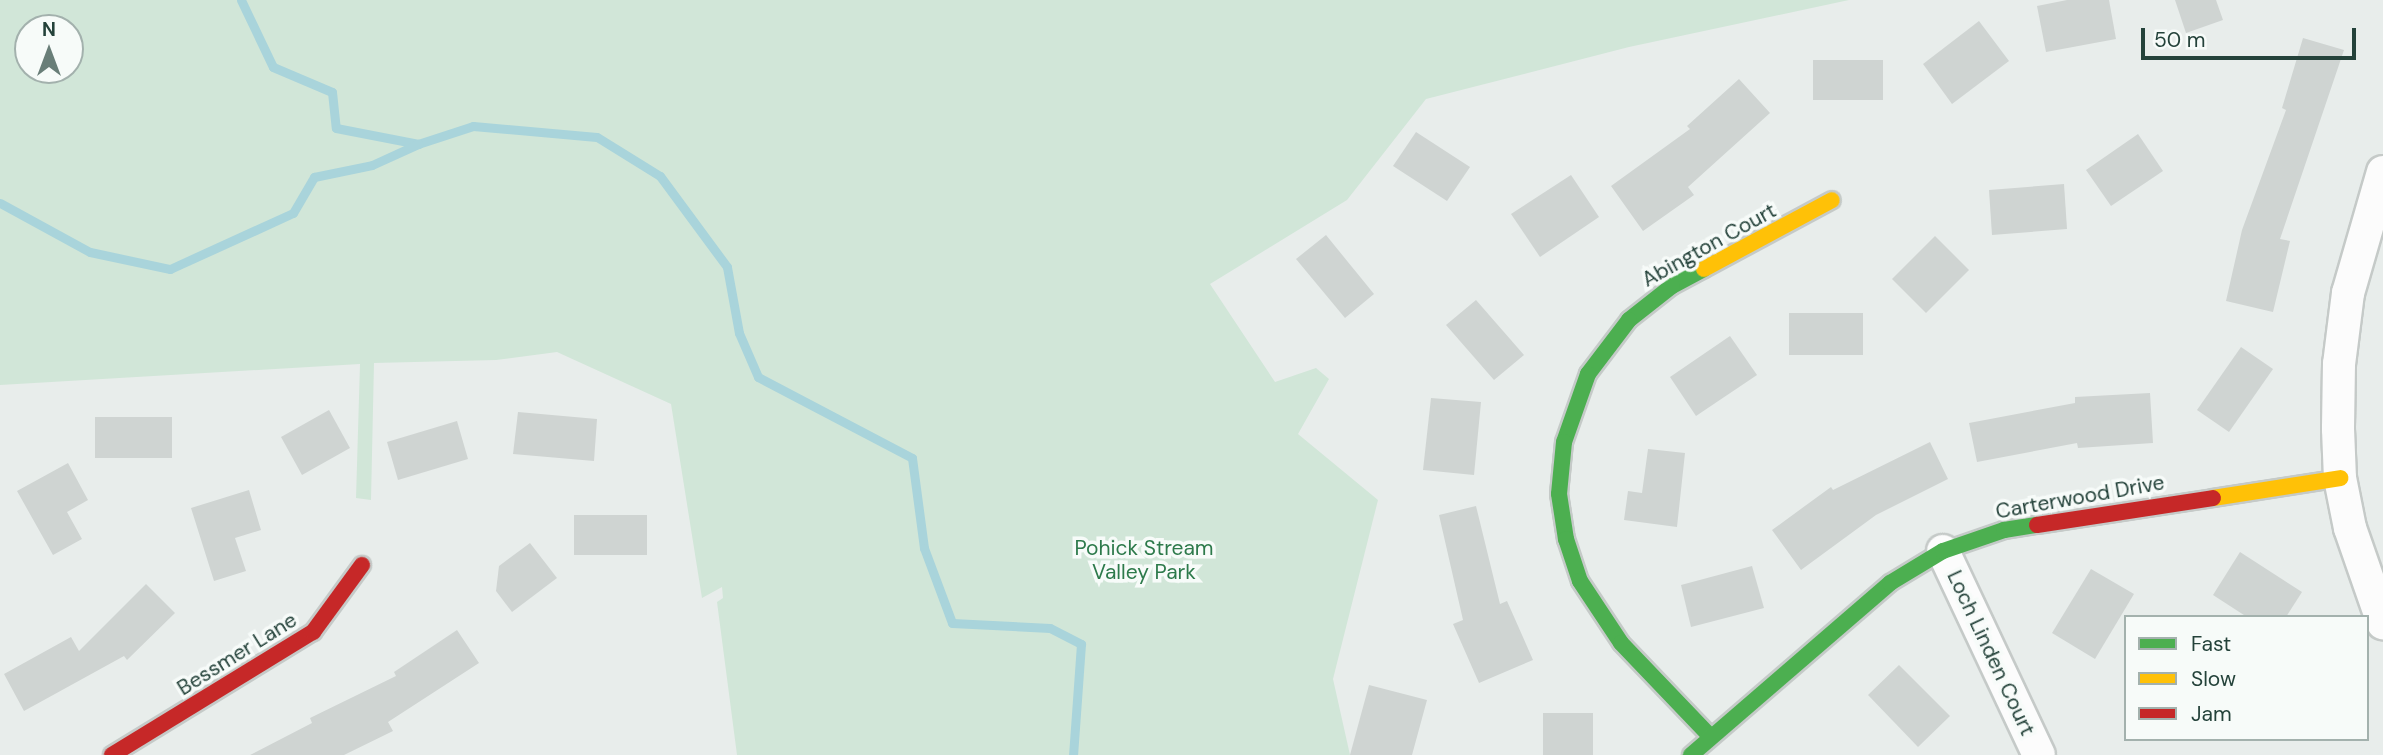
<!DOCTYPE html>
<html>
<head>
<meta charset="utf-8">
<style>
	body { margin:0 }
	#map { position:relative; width:2383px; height:755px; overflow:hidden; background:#e8edeb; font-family:"DM Sans",sans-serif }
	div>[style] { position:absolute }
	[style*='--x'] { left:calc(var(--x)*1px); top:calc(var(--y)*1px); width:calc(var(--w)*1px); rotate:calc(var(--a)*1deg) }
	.green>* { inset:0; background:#d1e6d8 }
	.stream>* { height:9px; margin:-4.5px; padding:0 4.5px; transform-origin:4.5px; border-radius:4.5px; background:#a9d4db }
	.building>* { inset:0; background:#cfd4d2 }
	.roads { filter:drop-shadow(2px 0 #c5cac8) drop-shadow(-2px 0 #c5cac8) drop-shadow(0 2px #c5cac8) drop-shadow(0 -2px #c5cac8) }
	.street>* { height:32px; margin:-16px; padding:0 16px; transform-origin:16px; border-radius:16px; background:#fcfcfc }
	.fast>* { height:16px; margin:-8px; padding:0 8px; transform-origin:8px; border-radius:8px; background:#4caf50 }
	.slow>* { height:16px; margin:-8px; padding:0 8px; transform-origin:8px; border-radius:8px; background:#ffc107 }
	.jam>* { height:16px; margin:-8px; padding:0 8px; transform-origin:8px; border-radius:8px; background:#c62828 }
	span { translate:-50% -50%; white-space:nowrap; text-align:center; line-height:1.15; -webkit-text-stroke:7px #f7fbf9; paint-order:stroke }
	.street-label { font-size:21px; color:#24423a }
	.park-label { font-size:21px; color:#2d7a4b }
	.legend { position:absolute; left:2124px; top:615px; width:245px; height:126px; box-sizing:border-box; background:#f7fbf9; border:2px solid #a3b1ad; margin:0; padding:9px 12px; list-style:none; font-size:21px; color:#24423a }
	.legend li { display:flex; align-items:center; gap:14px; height:35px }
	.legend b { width:35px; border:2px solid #a3b1ad }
	.north { position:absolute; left:14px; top:14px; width:70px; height:70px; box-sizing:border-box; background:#f7fbf9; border:2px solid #a3b1ad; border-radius:50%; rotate:0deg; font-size:19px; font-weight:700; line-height:28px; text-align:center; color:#24423a }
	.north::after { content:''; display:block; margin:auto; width:24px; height:32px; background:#697e78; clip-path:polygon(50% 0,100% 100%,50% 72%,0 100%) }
	.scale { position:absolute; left:2141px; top:28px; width:215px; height:32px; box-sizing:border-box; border:4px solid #24423a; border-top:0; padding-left:9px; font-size:21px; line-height:24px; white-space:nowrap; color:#24423a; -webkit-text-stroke:5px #f7fbf9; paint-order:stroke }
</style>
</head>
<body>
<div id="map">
	<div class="green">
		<i style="clip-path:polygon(evenodd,0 0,1849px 0,1629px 47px,1426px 99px,1347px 200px,1210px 284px,1275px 382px,1316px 368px,1329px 379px,1298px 434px,1378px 500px,1333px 679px,1350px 755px,737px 755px,717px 602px,723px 598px,722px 587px,702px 598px,671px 404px,557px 352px,496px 360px,374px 363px,371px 500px,356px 498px,360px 364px,0 385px,0 0,28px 28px,70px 28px,70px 70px,28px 70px,28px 28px)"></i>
	</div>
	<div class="stream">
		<i style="--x:241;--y:0;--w:74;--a:64.5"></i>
		<i style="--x:273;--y:67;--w:64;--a:23"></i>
		<i style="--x:332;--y:92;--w:36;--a:84"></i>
		<i style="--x:336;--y:128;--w:84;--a:11"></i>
		<i style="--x:418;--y:144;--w:58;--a:-18.1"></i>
		<i style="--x:473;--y:126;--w:124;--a:5.1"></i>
		<i style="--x:597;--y:137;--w:74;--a:31.8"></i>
		<i style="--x:660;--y:176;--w:113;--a:53.6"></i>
		<i style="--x:727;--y:267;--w:67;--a:79.7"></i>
		<i style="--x:739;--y:333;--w:48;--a:66.6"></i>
		<i style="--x:758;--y:377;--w:174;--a:27.7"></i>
		<i style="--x:912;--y:458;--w:91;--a:82.4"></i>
		<i style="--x:924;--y:548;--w:80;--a:69.5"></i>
		<i style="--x:952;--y:623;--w:98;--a:2.9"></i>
		<i style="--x:1050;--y:628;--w:35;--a:27"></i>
		<i style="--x:1081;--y:644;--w:111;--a:94.1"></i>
		<i style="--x:0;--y:203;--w:102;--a:28.6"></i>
		<i style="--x:90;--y:252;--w:82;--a:12"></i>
		<i style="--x:170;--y:269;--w:135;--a:-24.5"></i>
		<i style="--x:293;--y:213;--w:42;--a:-59.7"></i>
		<i style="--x:314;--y:177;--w:59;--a:-11.7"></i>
		<i style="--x:372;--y:165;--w:51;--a:-24.5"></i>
	</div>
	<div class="building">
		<i style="clip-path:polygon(2067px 0,2109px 0,2116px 39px,2046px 52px,2037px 6px)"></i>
		<i style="clip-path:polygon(2175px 0,2216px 0,2223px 20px,2186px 33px)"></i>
		<i style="clip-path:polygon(1979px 21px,2009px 61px,1952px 104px,1923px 64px)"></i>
		<i style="clip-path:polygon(2303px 38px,2344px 50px,2280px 239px,2290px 241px,2273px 312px,2226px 301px,2242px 230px,2286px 110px,2282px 108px)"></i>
		<i style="clip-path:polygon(1813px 60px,1883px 60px,1883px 100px,1813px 100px)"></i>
		<i style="clip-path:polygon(1739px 79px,1770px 113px,1688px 187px,1694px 195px,1643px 231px,1611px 186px,1690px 129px,1687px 126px)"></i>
		<i style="clip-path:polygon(1416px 132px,1470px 167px,1447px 201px,1393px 166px)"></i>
		<i style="clip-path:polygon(2138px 134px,2163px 171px,2111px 206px,2086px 170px)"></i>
		<i style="clip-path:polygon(1571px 175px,1599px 217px,1540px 257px,1511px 214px)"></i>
		<i style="clip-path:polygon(2064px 184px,2067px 229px,1992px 235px,1989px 190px)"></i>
		<i style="clip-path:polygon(1326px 235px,1374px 294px,1345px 318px,1296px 259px)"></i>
		<i style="clip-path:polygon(1935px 236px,1969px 270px,1926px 313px,1892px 279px)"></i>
		<i style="clip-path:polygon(1476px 300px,1524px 355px,1494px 380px,1446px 325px)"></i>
		<i style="clip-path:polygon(1789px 313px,1863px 313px,1863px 355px,1789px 355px)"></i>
		<i style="clip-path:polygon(1730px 336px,1757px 375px,1696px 416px,1670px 377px)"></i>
		<i style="clip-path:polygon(2241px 347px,2273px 369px,2229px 432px,2197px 410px)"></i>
		<i style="clip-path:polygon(2150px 393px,2153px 443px,2078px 448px,2077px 443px,1977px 462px,1969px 423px,2075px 403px,2075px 397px)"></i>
		<i style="clip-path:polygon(1431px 398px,1481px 402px,1474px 475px,1423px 470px)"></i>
		<i style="clip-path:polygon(329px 410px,350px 448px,302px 475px,281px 437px)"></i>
		<i style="clip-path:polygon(518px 412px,597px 419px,594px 461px,513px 454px)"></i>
		<i style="clip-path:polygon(95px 417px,172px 417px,172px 458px,95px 458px)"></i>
		<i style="clip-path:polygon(457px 421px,468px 459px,398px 480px,387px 442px)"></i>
		<i style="clip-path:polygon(1930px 442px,1948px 479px,1876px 515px,1801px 570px,1772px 530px,1831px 487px,1833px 490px)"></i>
		<i style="clip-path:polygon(1648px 449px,1685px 453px,1677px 527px,1624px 520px,1628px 491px,1642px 493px)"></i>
		<i style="clip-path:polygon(68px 463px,88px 500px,67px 512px,82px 539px,53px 555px,17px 491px)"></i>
		<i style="clip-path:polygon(249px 490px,261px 530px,235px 538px,246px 571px,214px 581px,191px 508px)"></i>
		<i style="clip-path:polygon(1476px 506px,1500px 604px,1507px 601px,1533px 660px,1479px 683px,1453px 624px,1463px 620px,1439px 515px)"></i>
		<i style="clip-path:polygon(574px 515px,647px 515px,647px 555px,574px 555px)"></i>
		<i style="clip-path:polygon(530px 543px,557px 578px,512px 612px,496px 591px,499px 566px)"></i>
		<i style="clip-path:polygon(2240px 552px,2302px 592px,2286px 617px,2247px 617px,2213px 595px)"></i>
		<i style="clip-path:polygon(1752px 566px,1764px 608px,1691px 627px,1681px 585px)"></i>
		<i style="clip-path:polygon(2091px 569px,2134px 594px,2095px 659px,2052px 633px)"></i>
		<i style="clip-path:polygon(146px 584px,175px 613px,127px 660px,124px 656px,24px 711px,4px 674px,71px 637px,79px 651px)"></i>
		<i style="clip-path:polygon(457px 630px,479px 663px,388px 722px,393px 731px,344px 755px,250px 755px,312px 723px,310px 718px,396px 676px,394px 672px)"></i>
		<i style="clip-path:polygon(1899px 665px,1950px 716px,1918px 747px,1868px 695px)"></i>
		<i style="clip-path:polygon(1369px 685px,1427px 700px,1412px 755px,1350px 755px)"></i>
		<i style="clip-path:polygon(1543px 713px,1593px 713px,1593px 755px,1543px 755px)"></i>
	</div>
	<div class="roads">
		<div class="street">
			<i style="--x:2383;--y:172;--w:126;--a:106.1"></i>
			<i style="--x:2348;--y:293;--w:72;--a:97.2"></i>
			<i style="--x:2339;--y:364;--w:65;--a:90.9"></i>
			<i style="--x:2338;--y:429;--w:49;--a:87.7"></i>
			<i style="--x:2340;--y:478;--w:51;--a:78.7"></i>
			<i style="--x:2350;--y:528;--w:101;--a:70.8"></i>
			<i style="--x:1943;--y:551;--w:225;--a:64.8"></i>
		</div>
		<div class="fast">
			<i style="--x:1704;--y:269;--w:36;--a:152"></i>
			<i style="--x:1672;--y:286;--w:55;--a:141.7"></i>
			<i style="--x:1629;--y:320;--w:68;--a:127.2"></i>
			<i style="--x:1588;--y:374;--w:72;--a:109.4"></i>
			<i style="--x:1564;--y:442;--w:52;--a:95.5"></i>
			<i style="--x:1559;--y:494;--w:46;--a:81.2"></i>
			<i style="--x:1566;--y:539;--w:44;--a:71.6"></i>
			<i style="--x:1580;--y:581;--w:74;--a:56.5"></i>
			<i style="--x:1621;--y:643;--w:127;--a:46.3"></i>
			<i style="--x:1691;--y:755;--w:263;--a:-40.8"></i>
			<i style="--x:1890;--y:583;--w:62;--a:-31.1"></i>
			<i style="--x:1943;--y:551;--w:65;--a:-19"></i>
			<i style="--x:2004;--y:530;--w:33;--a:-9"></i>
		</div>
		<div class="slow">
			<i style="--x:1704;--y:269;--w:145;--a:-28.3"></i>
			<i style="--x:2213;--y:498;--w:129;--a:-8.9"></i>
		</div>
		<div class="jam">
			<i style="--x:2037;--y:525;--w:178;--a:-8.7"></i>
			<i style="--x:112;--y:755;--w:236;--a:-31.5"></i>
			<i style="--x:313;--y:632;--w:83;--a:-53.8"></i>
		</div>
	</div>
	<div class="street-label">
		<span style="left:1709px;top:245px;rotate:-29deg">Abington Court</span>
		<span style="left:2080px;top:497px;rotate:-10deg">Carterwood Drive</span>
		<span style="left:1991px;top:653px;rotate:65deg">Loch Linden Court</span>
		<span style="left:237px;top:654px;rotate:-32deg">Bessmer Lane</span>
	</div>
	<div class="park-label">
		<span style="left:1144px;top:560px">Pohick Stream<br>Valley Park</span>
	</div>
	<ul class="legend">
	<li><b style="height:9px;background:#4caf50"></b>Fast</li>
	<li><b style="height:9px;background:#ffc107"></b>Slow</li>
	<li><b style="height:9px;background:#c62828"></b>Jam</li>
	</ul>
	<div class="north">N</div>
	<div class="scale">50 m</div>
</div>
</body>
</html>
